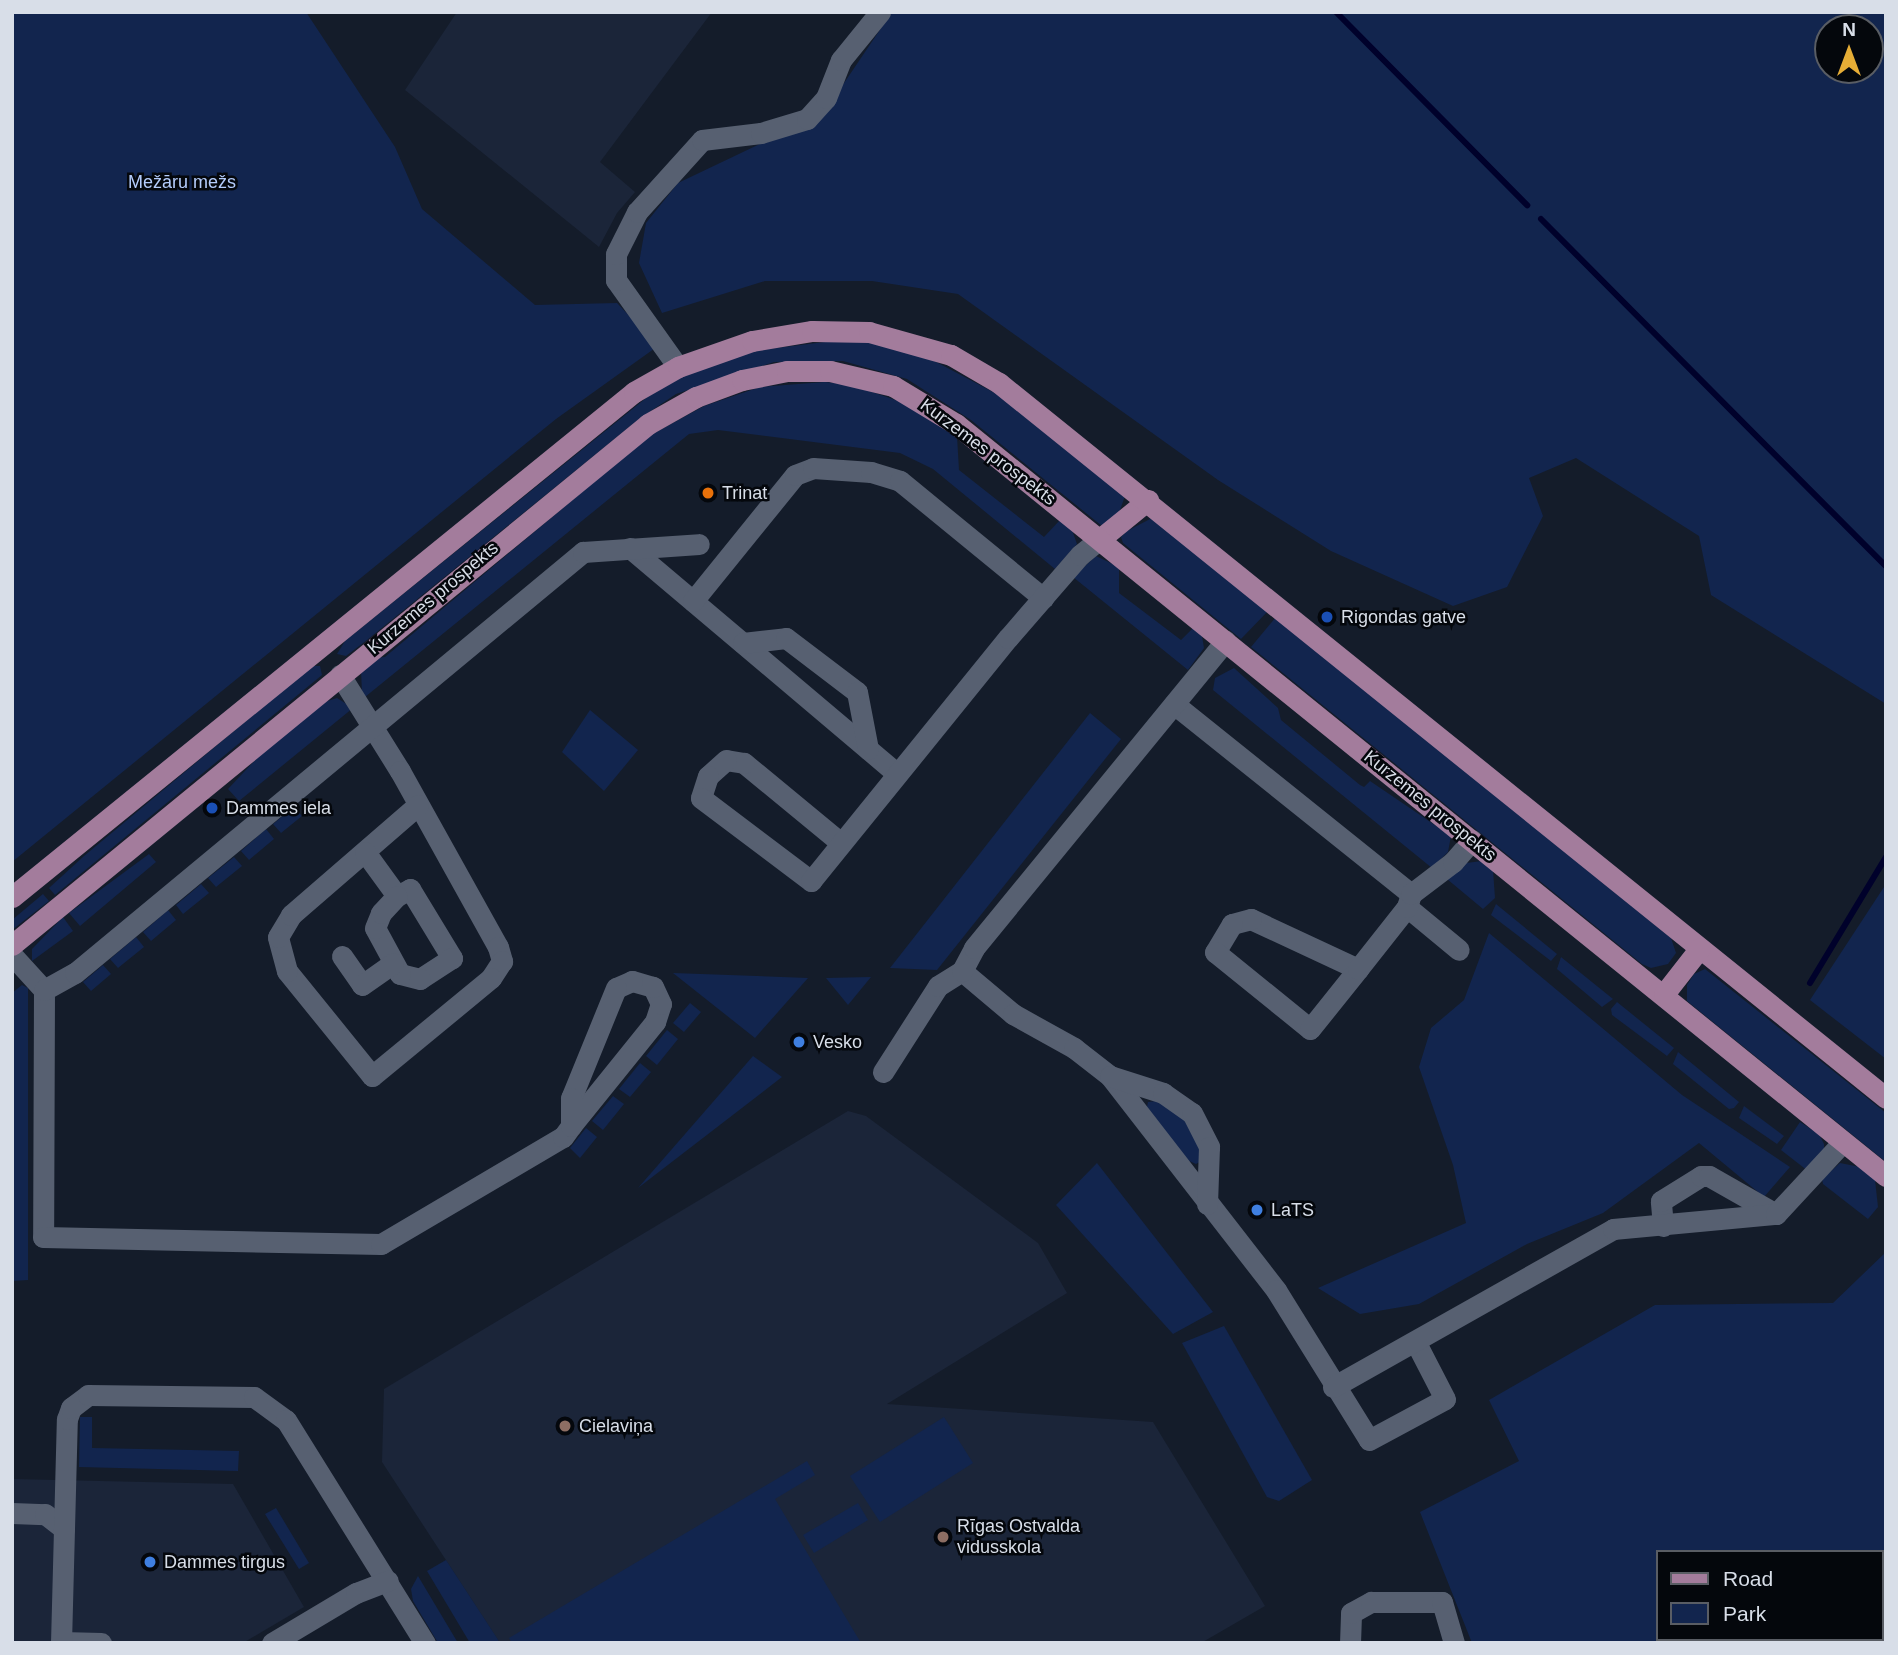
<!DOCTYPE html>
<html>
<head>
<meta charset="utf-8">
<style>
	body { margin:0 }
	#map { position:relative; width:1898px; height:1655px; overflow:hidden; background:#141c2a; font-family:Arial,sans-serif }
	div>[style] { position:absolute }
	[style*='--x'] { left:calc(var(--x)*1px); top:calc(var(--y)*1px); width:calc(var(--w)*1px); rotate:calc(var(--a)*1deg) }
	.built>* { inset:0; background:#1b2539 }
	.green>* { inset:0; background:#12254e }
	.stream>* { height:6px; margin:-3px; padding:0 3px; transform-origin:3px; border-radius:3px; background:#00012b }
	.minor>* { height:21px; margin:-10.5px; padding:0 10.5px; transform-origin:10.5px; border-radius:10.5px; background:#576071 }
	.major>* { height:21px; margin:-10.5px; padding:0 10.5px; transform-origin:10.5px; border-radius:10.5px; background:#a37c9c }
	.dots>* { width:19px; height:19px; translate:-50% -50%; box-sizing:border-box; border:4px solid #04070c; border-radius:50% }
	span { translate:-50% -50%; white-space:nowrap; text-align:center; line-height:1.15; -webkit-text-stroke:5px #04070c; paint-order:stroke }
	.park-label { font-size:18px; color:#b4ccfb }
	.street-label { font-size:18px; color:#d8dee8 }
	.poi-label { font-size:18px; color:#d8dee8 }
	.left { translate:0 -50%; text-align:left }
	.frame { position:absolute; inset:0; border:14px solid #d8dee8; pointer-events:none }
	.legend { position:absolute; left:1656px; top:1550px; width:228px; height:91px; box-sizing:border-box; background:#04070c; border:2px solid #595d64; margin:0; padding:9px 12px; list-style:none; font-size:21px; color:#d8dee8 }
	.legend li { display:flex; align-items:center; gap:14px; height:35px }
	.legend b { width:35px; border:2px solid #595d64 }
	.north { position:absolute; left:1814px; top:14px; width:70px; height:70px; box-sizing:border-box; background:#04070c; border:2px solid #595d64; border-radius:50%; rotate:0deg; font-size:19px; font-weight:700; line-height:28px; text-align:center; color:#d8dee8 }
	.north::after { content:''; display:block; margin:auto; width:24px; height:32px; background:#e6ad36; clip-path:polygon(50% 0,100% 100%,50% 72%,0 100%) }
</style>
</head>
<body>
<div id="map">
	<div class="built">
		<i style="clip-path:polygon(457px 12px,712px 12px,600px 162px,635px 192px,617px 213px,599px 247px,405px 90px)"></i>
		<i style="clip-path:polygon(848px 1111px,866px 1116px,1038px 1243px,1067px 1293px,887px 1404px,1153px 1422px,1265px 1606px,1201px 1643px,500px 1643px,382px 1462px,384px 1389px)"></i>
		<i style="clip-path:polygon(12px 1479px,233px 1484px,304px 1607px,243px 1643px,12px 1643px)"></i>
	</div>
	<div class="green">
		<i style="clip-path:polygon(12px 12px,306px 12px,395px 147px,422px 209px,535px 305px,617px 303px,658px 346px,556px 419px,12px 862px)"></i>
		<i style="clip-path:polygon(evenodd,892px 12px,1886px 12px,1886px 704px,1711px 595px,1699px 536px,1576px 458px,1529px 478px,1543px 516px,1507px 587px,1453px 606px,1331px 551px,1218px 480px,958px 294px,872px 281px,765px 281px,662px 313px,639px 263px,646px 223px,678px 183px,768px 140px,815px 126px,892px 12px,1828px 28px,1870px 28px,1870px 70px,1828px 70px,1828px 28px)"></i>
		<i style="clip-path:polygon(841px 340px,879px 342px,923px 355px,1010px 401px,1125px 496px,1119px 513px,1102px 526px,971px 420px,907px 379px,843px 361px,774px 362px,676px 394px,639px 419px,367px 640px,346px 656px,337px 654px,345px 641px,661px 386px,707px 365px,760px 350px)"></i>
		<i style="clip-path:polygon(825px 382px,852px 385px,907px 404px,957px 436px,959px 470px,1044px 537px,1060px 520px,1072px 530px,1077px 544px,1055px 569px,933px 469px,900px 453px,718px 430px,689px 434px,365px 697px,362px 693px,361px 670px,375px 658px,385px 657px,649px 436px,704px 406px,760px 387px)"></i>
		<i style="clip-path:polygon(1152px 518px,1269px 610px,1241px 639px,1123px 543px,1121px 537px,1127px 531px)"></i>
		<i style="clip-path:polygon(1096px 556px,1119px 567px,1119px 593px,1181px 640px,1194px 627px,1202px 636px,1204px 648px,1188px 670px,1073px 577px)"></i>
		<i style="clip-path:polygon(1276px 617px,1671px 938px,1676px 953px,1668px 964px,1651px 968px,1642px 964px,1251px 647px)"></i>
		<i style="clip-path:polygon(312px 666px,320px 666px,322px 675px,55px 895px,49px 888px,84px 856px)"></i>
		<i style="clip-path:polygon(1234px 668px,1278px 708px,1281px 720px,1360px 785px,1364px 787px,1370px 781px,1451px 836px,1448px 852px,1432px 868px,1213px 690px,1215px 678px)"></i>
		<i style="clip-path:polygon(337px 698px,353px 708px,239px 801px,228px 789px,258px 757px,321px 703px)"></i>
		<i style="clip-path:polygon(590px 710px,638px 750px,604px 791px,562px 752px)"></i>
		<i style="clip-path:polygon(1090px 713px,1121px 739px,937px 970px,890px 968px)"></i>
		<i style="clip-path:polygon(294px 807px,302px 816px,281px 833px,273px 824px)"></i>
		<i style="clip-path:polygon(266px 829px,274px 839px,249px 860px,241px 851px)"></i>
		<i style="clip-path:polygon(149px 854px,156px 862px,80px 926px,69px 913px)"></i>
		<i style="clip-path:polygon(234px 857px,242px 866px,216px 887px,208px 878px)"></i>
		<i style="clip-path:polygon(1482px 861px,1493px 870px,1495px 898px,1483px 909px,1447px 879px,1466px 863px)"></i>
		<i style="clip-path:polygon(201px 884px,209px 893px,183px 914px,176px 905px)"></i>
		<i style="clip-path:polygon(1886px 884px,1886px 1059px,1810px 1000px)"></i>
		<i style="clip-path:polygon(43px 894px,49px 901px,12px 930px,12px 920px)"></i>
		<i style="clip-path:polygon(1496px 904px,1557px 954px,1551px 961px,1491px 915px)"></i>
		<i style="clip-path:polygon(168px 910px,176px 920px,151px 941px,143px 932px)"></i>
		<i style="clip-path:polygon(63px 917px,73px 931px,32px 961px,32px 949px)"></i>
		<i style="clip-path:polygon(1489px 933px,1682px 1095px,1790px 1167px,1764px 1197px,1699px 1143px,1603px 1213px,1527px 1244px,1419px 1304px,1360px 1314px,1318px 1288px,1466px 1223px,1453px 1165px,1419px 1067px,1431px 1028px,1464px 1000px)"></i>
		<i style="clip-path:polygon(136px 937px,144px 947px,118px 968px,110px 959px)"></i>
		<i style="clip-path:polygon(1561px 957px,1613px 999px,1602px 1007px,1557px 969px)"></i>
		<i style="clip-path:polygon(103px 965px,111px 974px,91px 991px,83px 982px)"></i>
		<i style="clip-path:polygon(1705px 969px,1886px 1113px,1886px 1162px,1687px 1001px,1687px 985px,1694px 974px)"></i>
		<i style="clip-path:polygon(673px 973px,808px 978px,755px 1038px)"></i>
		<i style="clip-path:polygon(871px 977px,848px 1005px,826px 978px)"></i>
		<i style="clip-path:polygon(22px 985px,28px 988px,28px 1280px,12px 1281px,12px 993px)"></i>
		<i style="clip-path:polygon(1617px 1002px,1674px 1048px,1667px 1056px,1612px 1015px,1611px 1009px)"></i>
		<i style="clip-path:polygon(690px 1003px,701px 1012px,684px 1032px,673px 1023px)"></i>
		<i style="clip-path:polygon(667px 1030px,678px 1039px,657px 1065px,646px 1056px)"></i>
		<i style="clip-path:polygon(1678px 1052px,1739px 1102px,1734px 1108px,1729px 1109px,1673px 1064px)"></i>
		<i style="clip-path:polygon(753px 1056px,782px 1077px,638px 1188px)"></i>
		<i style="clip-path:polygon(640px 1063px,651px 1072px,630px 1097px,619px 1089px)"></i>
		<i style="clip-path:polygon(613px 1096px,624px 1104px,603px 1130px,592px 1121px)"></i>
		<i style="clip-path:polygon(1156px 1101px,1188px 1117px,1203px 1160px,1196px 1164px,1187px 1160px,1147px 1107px,1148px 1102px)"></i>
		<i style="clip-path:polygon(1744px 1106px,1784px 1136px,1777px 1144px,1739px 1118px)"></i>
		<i style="clip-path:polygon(1800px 1122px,1819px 1134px,1824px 1144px,1824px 1152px,1808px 1171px,1781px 1150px)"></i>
		<i style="clip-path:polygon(586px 1128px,597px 1137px,580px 1158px,570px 1148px)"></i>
		<i style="clip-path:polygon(1097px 1163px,1213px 1312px,1173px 1334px,1056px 1205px)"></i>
		<i style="clip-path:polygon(1840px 1163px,1860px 1167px,1875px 1180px,1878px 1207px,1868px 1219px,1823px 1184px,1822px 1179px)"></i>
		<i style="clip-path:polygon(evenodd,1886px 1252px,1886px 1643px,1472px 1643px,1420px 1512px,1519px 1461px,1489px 1400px,1655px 1305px,1833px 1303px,1886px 1252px,1658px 1552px,1882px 1552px,1882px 1639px,1658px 1639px,1658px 1552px)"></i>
		<i style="clip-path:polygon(1224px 1326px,1312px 1480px,1279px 1501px,1267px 1497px,1182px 1343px)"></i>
		<i style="clip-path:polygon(80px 1417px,92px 1417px,92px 1448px,239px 1451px,238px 1471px,79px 1467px)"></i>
		<i style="clip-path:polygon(944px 1417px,973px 1463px,880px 1522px,850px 1476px)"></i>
		<i style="clip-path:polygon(807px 1461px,815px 1475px,775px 1499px,861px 1643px,512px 1643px,509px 1638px)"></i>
		<i style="clip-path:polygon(858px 1503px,868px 1520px,814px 1553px,803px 1535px)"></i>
		<i style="clip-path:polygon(276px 1508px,309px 1563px,299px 1569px,265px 1514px)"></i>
		<i style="clip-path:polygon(446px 1560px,497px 1638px,500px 1643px,470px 1643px,427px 1571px)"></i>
		<i style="clip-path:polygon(418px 1576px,458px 1643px,438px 1643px,413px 1601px,411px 1589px)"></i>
	</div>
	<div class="stream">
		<i style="--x:1336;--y:12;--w:272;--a:45.3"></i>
		<i style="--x:1541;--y:219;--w:489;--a:45.2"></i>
		<i style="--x:1810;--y:983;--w:147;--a:-58.9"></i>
	</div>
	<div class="minor">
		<i style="--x:678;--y:367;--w:107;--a:-125.5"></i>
		<i style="--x:616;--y:280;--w:26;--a:-90"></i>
		<i style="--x:616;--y:254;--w:47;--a:-63.4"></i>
		<i style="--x:637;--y:212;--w:97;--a:-47.9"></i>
		<i style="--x:702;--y:140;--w:59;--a:-6.8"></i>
		<i style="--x:761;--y:133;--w:48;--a:-16.9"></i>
		<i style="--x:807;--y:119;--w:28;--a:-48"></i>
		<i style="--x:826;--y:98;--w:41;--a:-68.5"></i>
		<i style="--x:841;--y:60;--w:62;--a:-50.9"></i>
		<i style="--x:630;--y:548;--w:348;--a:40.2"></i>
		<i style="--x:693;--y:601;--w:162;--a:-51"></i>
		<i style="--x:795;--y:475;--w:19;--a:-21"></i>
		<i style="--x:813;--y:468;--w:58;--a:3.9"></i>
		<i style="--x:871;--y:472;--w:30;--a:17"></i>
		<i style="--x:900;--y:481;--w:185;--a:39.3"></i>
		<i style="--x:743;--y:643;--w:43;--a:-6.6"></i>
		<i style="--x:786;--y:638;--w:89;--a:37.3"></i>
		<i style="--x:857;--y:692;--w:58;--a:79.1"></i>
		<i style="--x:340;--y:675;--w:113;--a:58"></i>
		<i style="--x:400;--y:771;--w:201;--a:60.9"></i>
		<i style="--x:498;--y:947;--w:15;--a:74"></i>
		<i style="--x:502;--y:961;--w:20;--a:123"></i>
		<i style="--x:491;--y:978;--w:154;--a:140.5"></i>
		<i style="--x:372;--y:1076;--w:135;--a:-129"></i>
		<i style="--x:287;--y:971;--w:35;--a:-105"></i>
		<i style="--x:278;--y:937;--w:26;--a:-59"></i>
		<i style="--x:291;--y:915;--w:168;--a:-40.9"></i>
		<i style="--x:1174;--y:704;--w:304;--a:38.7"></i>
		<i style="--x:841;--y:843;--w:126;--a:-140.5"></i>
		<i style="--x:744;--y:763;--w:18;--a:-171"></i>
		<i style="--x:726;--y:760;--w:24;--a:138"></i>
		<i style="--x:708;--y:776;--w:23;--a:108"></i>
		<i style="--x:701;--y:798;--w:138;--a:37"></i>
		<i style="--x:811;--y:881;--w:313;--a:-51"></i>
		<i style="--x:1008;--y:638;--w:110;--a:-49.1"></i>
		<i style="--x:1080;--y:555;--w:26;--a:-39"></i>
		<i style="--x:365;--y:852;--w:54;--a:54"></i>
		<i style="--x:397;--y:896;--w:15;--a:-28"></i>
		<i style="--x:410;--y:889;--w:81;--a:58.7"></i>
		<i style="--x:452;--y:958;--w:38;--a:147"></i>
		<i style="--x:420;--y:979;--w:21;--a:-166"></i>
		<i style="--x:400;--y:974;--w:52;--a:-118.5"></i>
		<i style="--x:375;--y:928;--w:16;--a:-68"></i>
		<i style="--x:381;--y:913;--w:23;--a:-47"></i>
		<i style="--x:1407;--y:907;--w:67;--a:39.6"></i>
		<i style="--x:12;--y:955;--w:47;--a:47.6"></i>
		<i style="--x:44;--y:990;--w:247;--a:90.2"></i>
		<i style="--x:43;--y:1237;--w:338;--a:1.2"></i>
		<i style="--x:381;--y:1244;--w:211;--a:-30.5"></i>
		<i style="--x:563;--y:1137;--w:14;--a:-54"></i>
		<i style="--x:571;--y:1126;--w:134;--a:-51.1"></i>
		<i style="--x:655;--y:1022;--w:19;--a:-72"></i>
		<i style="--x:661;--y:1004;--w:19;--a:-115"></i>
		<i style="--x:653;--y:987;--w:22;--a:-164"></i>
		<i style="--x:632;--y:981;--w:17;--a:156"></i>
		<i style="--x:616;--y:988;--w:119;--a:112.2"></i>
		<i style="--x:571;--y:1098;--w:28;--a:90"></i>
		<i style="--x:342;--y:956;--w:35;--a:55"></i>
		<i style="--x:362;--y:985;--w:38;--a:-35"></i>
		<i style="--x:1358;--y:969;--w:118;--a:-155"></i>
		<i style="--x:1251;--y:919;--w:20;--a:165"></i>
		<i style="--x:1232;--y:924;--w:33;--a:121"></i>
		<i style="--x:1215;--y:952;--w:122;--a:39"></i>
		<i style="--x:1310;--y:1029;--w:77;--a:-51.3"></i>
		<i style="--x:1358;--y:969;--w:79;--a:-51.7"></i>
		<i style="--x:1407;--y:907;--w:14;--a:-73"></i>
		<i style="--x:1411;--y:894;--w:53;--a:-37.3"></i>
		<i style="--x:1453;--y:862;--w:29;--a:-49"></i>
		<i style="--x:962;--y:971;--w:67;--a:40.1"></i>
		<i style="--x:1013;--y:1014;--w:70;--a:29.1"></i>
		<i style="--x:1074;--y:1048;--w:46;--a:37.9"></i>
		<i style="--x:1110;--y:1076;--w:271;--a:52.2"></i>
		<i style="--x:1276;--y:1290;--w:176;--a:58.2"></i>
		<i style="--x:1369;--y:1440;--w:86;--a:-28.3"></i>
		<i style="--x:1445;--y:1399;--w:65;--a:-117.3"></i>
		<i style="--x:44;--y:990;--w:35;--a:-29"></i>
		<i style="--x:75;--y:973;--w:660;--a:-39.65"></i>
		<i style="--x:583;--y:552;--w:116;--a:-3.9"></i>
		<i style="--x:883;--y:1072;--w:102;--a:-57.4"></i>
		<i style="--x:938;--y:986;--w:28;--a:-32"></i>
		<i style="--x:962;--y:971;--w:26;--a:-62"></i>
		<i style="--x:974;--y:948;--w:397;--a:-50.7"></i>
		<i style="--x:1110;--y:1076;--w:56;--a:17.8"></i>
		<i style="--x:1163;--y:1093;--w:35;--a:35"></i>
		<i style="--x:1192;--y:1113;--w:38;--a:63"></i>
		<i style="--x:1209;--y:1147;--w:57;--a:92"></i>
		<i style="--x:1663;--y:1226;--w:25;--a:-95"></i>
		<i style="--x:1661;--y:1201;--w:47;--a:-32"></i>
		<i style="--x:1701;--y:1176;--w:8;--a:0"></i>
		<i style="--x:1709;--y:1176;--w:77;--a:29.6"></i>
		<i style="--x:1333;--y:1387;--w:322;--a:-29.4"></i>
		<i style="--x:1613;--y:1229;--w:164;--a:-5.3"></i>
		<i style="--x:1776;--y:1214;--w:98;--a:-47.1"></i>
		<i style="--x:12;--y:1513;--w:33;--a:2"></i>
		<i style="--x:45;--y:1514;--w:24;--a:38"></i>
		<i style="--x:61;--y:1642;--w:40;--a:1.4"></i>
		<i style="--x:61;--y:1643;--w:224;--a:-88.5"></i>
		<i style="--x:67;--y:1419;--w:12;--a:-70"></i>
		<i style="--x:71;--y:1408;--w:21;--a:-37"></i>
		<i style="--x:88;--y:1395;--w:166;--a:0.7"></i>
		<i style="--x:254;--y:1397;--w:39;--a:36"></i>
		<i style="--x:286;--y:1420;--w:263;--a:58.1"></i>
		<i style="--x:272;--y:1643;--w:98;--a:-30.8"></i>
		<i style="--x:356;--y:1593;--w:34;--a:-21"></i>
		<i style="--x:1350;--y:1643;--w:30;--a:-88"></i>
		<i style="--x:1351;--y:1613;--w:23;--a:-29"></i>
		<i style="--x:1371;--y:1602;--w:71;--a:0"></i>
		<i style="--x:1442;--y:1602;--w:43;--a:73.7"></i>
	</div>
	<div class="major">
		<i style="--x:1100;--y:539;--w:62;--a:-39.1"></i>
		<i style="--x:12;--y:897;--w:801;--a:-39.07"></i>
		<i style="--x:634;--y:392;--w:51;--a:-29.6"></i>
		<i style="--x:678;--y:367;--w:78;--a:-19.4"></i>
		<i style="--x:752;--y:341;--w:61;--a:-9.5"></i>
		<i style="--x:812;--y:331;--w:57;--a:1"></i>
		<i style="--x:869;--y:332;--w:85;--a:15.7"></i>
		<i style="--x:951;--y:355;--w:56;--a:30.3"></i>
		<i style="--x:999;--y:383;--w:1139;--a:38.87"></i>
		<i style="--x:12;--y:945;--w:822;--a:-39.32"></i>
		<i style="--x:648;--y:424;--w:55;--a:-29.4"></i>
		<i style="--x:696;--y:397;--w:49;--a:-20.3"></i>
		<i style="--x:742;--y:380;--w:46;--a:-11.3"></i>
		<i style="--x:787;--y:371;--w:43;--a:0"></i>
		<i style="--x:830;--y:371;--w:65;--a:13.4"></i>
		<i style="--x:893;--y:386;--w:74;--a:31.1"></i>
		<i style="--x:956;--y:424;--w:1196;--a:38.96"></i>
		<i style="--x:1664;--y:994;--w:58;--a:-52"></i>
	</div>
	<div class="dots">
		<i style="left:708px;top:493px;background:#e8710a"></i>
		<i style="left:1327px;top:617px;background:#1a4fb4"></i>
		<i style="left:212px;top:808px;background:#1a4fb4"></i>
		<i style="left:799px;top:1042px;background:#3f7fe0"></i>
		<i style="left:1257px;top:1210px;background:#3f7fe0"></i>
		<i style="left:565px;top:1426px;background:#8d6e63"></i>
		<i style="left:943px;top:1537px;background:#8d6e63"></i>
		<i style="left:150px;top:1562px;background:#3f7fe0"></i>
	</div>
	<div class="park-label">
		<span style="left:182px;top:182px">Mežāru mežs</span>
	</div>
	<div class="street-label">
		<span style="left:988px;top:452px;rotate:37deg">Kurzemes prospekts</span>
		<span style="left:433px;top:598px;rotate:-40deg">Kurzemes prospekts</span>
		<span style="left:1430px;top:806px;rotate:39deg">Kurzemes prospekts</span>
	</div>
	<div class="poi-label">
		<span class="left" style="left:722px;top:493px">Trinat</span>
		<span class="left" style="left:1341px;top:617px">Rigondas gatve</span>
		<span class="left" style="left:226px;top:808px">Dammes iela</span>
		<span class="left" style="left:813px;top:1042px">Vesko</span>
		<span class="left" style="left:1271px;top:1210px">LaTS</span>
		<span class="left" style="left:579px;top:1426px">Cielaviņa</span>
		<span class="left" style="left:957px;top:1537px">Rīgas Ostvalda<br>vidusskola</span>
		<span class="left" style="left:164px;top:1562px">Dammes tirgus</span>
	</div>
	<div class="frame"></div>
	<ul class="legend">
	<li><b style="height:9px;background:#a37c9c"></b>Road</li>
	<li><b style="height:19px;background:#12254e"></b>Park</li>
	</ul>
	<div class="north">N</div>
</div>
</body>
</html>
